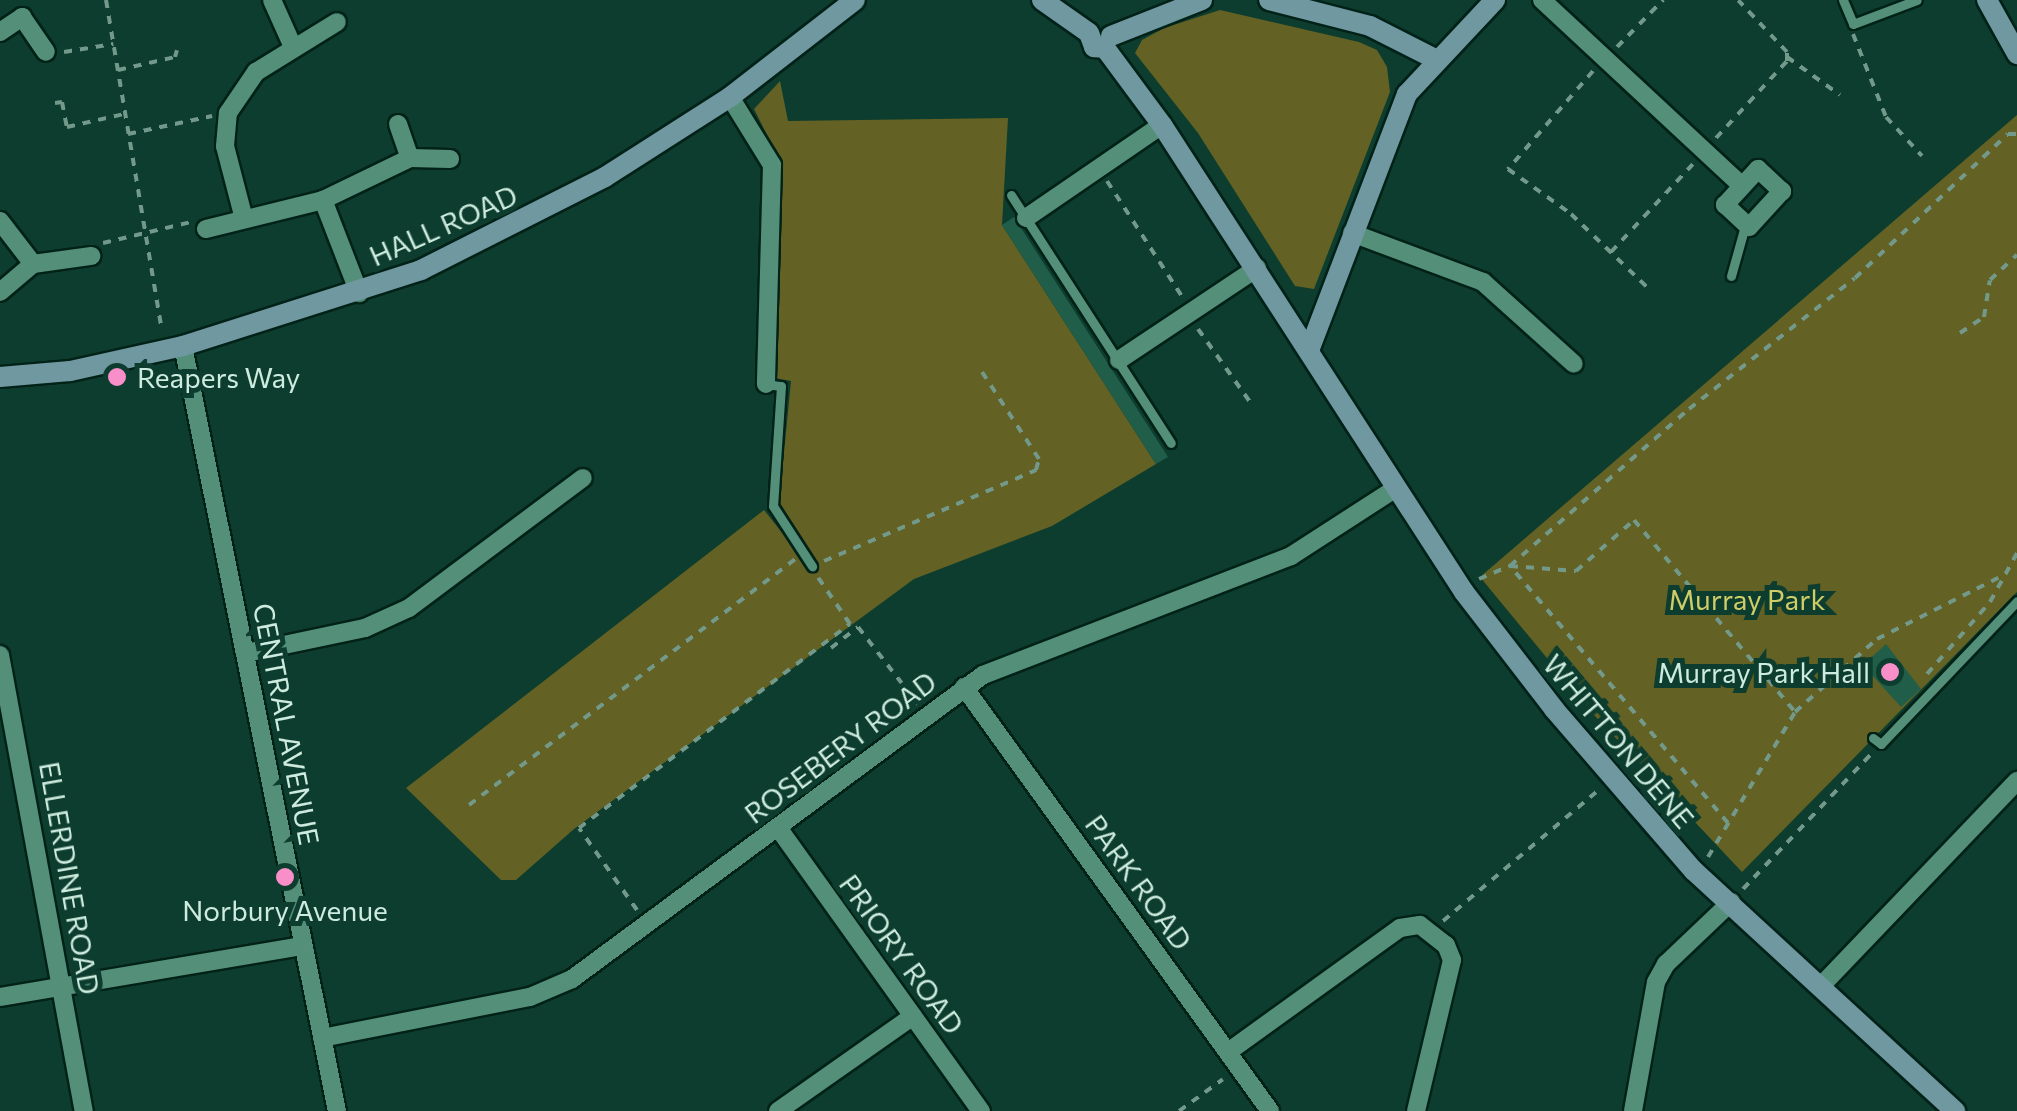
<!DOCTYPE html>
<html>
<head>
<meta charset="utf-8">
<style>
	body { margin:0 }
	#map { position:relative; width:2017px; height:1111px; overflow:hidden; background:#0d3d2e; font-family:Commissioner,sans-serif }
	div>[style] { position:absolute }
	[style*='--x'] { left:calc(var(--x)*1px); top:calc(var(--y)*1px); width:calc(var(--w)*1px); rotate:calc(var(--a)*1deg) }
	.green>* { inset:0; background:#636124 }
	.building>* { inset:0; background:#215e49 }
	.path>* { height:4px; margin-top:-2px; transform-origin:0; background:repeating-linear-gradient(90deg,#73998b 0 8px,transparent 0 16px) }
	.roads { filter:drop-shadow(2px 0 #022218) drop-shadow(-2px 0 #022218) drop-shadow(0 2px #022218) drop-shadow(0 -2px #022218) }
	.lane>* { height:9px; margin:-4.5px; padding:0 4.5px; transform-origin:4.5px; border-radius:4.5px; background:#549079 }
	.street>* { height:18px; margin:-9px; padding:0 9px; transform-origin:9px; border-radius:9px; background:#549079 }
	.secondary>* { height:20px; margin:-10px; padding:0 10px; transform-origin:10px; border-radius:10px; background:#7098a1 }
	.dots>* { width:28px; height:28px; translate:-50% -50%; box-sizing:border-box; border:5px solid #0d3d2e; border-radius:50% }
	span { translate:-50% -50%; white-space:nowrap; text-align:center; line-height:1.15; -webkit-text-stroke:10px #0d3d2e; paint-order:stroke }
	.street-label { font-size:28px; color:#cdebde }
	.poi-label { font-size:28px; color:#cdebde }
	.left { translate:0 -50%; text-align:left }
	.right { translate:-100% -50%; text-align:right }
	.park-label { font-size:28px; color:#cfcd67 }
</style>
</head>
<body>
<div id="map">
	<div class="green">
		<i style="clip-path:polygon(1220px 10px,1359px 42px,1377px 50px,1387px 67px,1390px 92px,1314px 289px,1295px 286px,1198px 133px,1135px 53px,1142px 40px,1164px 28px)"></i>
		<i style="clip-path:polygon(780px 81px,788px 121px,1008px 118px,1002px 225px,1156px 464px,1052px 526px,914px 579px,574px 829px,516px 880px,501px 880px,406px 788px,764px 510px,807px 564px,814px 561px,779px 503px,791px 381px,775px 378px,782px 165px,754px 109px)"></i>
		<i style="clip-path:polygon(2017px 115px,2017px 592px,1742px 872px,1594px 715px,1480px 577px)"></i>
	</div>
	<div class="building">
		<i style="clip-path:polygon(1014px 217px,1168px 457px,1156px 464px,1002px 225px)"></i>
		<i style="clip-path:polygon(1886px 644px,1921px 689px,1901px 707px,1863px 665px)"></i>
	</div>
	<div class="path">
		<i style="--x:106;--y:0;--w:335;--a:80.4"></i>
		<i style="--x:1853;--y:34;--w:89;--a:68.3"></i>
		<i style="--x:1886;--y:117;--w:53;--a:47.3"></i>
		<i style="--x:1617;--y:47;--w:66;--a:-45.6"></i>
		<i style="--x:64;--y:52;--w:50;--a:-9.3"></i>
		<i style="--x:1787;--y:57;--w:65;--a:35.6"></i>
		<i style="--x:118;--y:70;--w:58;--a:-12.8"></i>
		<i style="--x:175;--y:57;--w:7;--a:-74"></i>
		<i style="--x:1593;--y:71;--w:130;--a:130.9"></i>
		<i style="--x:1508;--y:169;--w:77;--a:35.5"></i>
		<i style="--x:1571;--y:214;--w:112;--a:43.9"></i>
		<i style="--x:55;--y:103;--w:7;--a:-8"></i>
		<i style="--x:62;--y:102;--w:25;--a:79"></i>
		<i style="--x:67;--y:127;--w:58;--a:-12.8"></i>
		<i style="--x:128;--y:134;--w:86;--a:-12.1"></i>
		<i style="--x:1716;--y:138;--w:105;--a:-47.3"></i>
		<i style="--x:1787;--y:61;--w:9;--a:-90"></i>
		<i style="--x:1787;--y:52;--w:71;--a:-133.3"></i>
		<i style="--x:1107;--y:181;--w:140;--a:57"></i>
		<i style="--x:103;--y:243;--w:90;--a:-13.4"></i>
		<i style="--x:1611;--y:252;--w:120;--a:-47"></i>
		<i style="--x:1198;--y:329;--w:90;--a:54.5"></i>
		<i style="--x:1960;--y:333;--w:29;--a:-34"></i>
		<i style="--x:1984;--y:317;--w:37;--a:-81"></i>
		<i style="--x:1990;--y:280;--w:37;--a:-43"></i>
		<i style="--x:824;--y:561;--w:231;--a:-23.2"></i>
		<i style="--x:1036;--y:470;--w:11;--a:-75"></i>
		<i style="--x:1039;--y:459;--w:104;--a:-123.2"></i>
		<i style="--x:1479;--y:579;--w:34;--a:-23"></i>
		<i style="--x:1510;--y:566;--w:66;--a:4.3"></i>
		<i style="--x:1576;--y:571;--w:77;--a:-41.3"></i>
		<i style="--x:1634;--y:520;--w:251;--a:50"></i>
		<i style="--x:831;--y:648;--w:34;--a:-38"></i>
		<i style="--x:858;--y:627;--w:98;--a:52.1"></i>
		<i style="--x:1927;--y:674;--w:96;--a:-48.8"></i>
		<i style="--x:1990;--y:602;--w:56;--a:-61.1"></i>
		<i style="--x:469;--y:805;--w:408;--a:-37"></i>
		<i style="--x:1728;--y:823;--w:337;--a:-130.3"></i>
		<i style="--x:1510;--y:566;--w:238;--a:-41.3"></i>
		<i style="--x:1689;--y:409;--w:211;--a:-38.3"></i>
		<i style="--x:1855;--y:278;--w:210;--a:-43.3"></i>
		<i style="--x:2008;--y:134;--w:9;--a:0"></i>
		<i style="--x:1708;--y:857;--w:169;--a:-59"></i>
		<i style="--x:1795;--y:712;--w:110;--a:-41.7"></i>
		<i style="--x:1877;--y:639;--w:136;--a:-26.8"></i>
		<i style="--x:1743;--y:889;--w:185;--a:-46.5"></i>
		<i style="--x:637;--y:910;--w:100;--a:-125.3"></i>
		<i style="--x:579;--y:828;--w:339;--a:-37"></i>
		<i style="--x:850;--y:624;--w:58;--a:-124.5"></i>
		<i style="--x:1443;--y:921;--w:205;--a:-40.1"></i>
		<i style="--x:1179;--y:1111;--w:54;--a:-36"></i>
	</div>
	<div class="roads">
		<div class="lane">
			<i style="--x:1843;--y:0;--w:26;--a:67"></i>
			<i style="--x:1853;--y:24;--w:68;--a:-20.6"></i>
			<i style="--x:1011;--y:195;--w:295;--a:57.2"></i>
			<i style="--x:1731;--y:276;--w:52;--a:-74.4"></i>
			<i style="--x:766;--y:384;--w:15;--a:8"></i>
			<i style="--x:781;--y:386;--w:120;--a:93.8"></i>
			<i style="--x:773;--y:506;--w:72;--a:57"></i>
			<i style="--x:1873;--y:738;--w:10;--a:37"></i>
			<i style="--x:1881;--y:744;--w:197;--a:-46.4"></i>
		</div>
		<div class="street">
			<i style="--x:272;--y:0;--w:51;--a:65.9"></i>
			<i style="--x:1542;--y:0;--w:273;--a:42.9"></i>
			<i style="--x:0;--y:32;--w:27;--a:-34"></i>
			<i style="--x:22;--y:17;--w:42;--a:55.6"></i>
			<i style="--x:730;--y:97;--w:80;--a:58.3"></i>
			<i style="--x:772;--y:165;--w:219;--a:91.6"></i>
			<i style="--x:398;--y:124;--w:36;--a:71"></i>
			<i style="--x:410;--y:158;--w:40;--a:1.4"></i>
			<i style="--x:1758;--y:169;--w:33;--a:43"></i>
			<i style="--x:1782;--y:191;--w:49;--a:132.5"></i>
			<i style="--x:1749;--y:227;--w:33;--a:-137"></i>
			<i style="--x:1725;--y:205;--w:49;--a:-47.5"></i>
			<i style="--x:323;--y:200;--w:100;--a:68.8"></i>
			<i style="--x:1026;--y:218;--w:165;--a:-34.4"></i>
			<i style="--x:244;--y:219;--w:75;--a:-104.6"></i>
			<i style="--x:225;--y:146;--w:33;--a:-85"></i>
			<i style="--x:228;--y:113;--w:50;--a:-55.7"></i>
			<i style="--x:256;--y:72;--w:95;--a:-31.7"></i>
			<i style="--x:0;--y:221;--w:54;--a:52.5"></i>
			<i style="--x:33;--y:264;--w:59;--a:-7.9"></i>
			<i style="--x:206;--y:229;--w:121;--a:-13.9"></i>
			<i style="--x:323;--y:200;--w:97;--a:-25.8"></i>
			<i style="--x:1352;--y:233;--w:140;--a:20.5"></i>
			<i style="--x:1483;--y:282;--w:122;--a:42"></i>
			<i style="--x:0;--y:292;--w:43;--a:-40.3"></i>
			<i style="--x:183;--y:346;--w:780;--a:78.62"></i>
			<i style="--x:1119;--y:360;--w:166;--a:-33.7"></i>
			<i style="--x:246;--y:653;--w:122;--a:-11.9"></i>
			<i style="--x:365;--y:628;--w:48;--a:-24.4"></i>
			<i style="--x:409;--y:608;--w:217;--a:-36.8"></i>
			<i style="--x:0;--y:655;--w:464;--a:79.6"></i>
			<i style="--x:964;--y:687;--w:523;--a:54.18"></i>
			<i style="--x:779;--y:829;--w:347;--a:54.4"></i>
			<i style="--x:1821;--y:986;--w:284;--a:-46.3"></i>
			<i style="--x:0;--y:997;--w:304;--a:-9.6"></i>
			<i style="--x:322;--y:1038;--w:212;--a:-11.2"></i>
			<i style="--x:530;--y:997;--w:46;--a:-23.2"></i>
			<i style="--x:572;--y:979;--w:511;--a:-36.49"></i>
			<i style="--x:983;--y:675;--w:330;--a:-21.1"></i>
			<i style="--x:1291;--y:556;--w:125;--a:-32.9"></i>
			<i style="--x:1228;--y:1052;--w:212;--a:-35.8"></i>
			<i style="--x:1400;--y:928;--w:20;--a:-9"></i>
			<i style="--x:1420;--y:925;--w:33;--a:38"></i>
			<i style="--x:1446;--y:945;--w:16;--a:68"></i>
			<i style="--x:1452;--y:960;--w:155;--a:103.4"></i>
			<i style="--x:778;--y:1111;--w:165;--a:-35.1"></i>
			<i style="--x:1633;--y:1111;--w:131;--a:-79.9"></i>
			<i style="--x:1656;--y:982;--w:21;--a:-61"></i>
			<i style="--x:1666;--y:964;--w:90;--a:-43.6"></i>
		</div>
		<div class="secondary">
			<i style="--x:1042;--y:0;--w:57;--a:35.1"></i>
			<i style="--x:1089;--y:33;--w:15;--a:70"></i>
			<i style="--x:1094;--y:47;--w:11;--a:5"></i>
			<i style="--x:1105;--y:48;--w:96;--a:53.5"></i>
			<i style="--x:1162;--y:125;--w:556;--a:57.11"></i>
			<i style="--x:1464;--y:592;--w:148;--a:52.4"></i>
			<i style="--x:1554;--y:709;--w:214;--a:49.2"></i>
			<i style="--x:1694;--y:871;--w:355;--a:42.6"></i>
			<i style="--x:1269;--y:0;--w:104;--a:14.4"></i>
			<i style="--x:1370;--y:26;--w:75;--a:26.9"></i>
			<i style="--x:1987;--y:0;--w:62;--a:60.9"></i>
			<i style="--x:1111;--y:36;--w:98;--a:-21.6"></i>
			<i style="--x:1310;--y:348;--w:272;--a:-69.1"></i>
			<i style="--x:1407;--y:94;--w:129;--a:-46.9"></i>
			<i style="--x:0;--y:377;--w:70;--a:-4.9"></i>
			<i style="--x:70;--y:371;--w:116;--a:-12.5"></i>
			<i style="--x:183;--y:346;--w:250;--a:-17.7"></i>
			<i style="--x:421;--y:270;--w:206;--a:-26.8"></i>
			<i style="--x:605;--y:177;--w:148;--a:-32.6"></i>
			<i style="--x:730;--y:97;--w:158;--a:-37.8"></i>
		</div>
	</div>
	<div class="dots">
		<i style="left:117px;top:377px;background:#f98fc8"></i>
		<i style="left:1890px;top:672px;background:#f98fc8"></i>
		<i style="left:285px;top:877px;background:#f98fc8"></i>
	</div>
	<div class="street-label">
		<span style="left:443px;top:225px;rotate:-24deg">HALL ROAD</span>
		<span style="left:287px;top:724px;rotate:79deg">CENTRAL AVENUE</span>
		<span style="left:1619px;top:741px;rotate:50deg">WHITTON DENE</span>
		<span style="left:840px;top:747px;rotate:-37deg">ROSEBERY ROAD</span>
		<span style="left:70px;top:878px;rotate:80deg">ELLERDINE ROAD</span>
		<span style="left:1139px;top:882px;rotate:54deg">PARK ROAD</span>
		<span style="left:902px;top:954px;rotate:54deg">PRIORY ROAD</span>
	</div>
	<div class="poi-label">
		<span class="left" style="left:137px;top:377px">Reapers Way</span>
		<span class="right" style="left:1870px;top:672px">Murray Park Hall</span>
		<span style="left:285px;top:910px">Norbury Avenue</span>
	</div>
	<div class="park-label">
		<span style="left:1747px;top:599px">Murray Park</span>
	</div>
</div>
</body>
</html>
